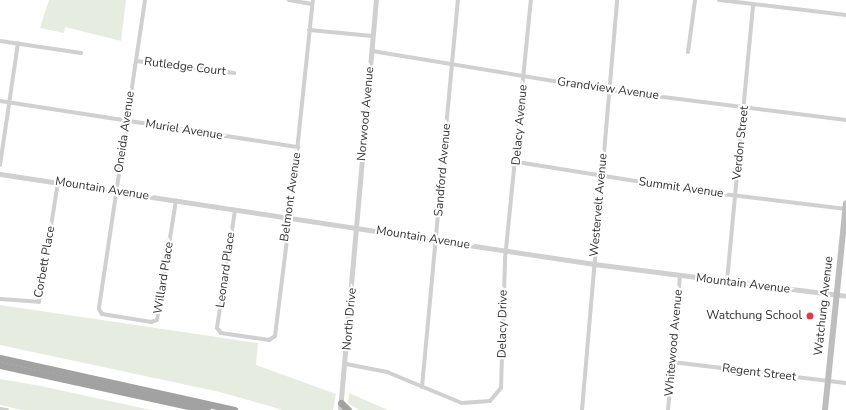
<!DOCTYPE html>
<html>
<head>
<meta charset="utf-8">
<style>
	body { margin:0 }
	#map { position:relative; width:846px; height:410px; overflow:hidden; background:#fff; font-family:"Nunito Sans",sans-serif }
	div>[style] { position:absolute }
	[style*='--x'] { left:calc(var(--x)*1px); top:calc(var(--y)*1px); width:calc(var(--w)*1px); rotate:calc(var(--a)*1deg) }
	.green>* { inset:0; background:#e6ecdf }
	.minor>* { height:4px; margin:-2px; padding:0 2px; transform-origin:2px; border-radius:2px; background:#d0d0d0 }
	.tertiary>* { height:5px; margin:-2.5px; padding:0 2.5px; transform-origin:2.5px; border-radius:2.5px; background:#d0d0d0 }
	.secondary>* { height:5.5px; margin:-2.75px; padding:0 2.75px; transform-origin:2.75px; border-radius:2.75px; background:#bdbdbd }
	.trunk>* { height:7px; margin:-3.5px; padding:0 3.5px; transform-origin:3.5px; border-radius:3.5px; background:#a2a2a2 }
	.dots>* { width:11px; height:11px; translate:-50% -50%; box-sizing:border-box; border:2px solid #fff; border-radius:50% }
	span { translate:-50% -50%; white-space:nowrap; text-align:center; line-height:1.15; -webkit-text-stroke:4px #fff; paint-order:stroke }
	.street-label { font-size:12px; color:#333 }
	.poi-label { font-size:12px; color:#333 }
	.right { translate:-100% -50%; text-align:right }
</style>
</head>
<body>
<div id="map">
	<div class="green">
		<i style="clip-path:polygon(49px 0,126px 0,121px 41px,65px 27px,64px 33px,40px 28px)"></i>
		<i style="clip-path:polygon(0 305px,258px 343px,256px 365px,336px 394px,333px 410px,283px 410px,220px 392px,0 345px)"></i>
		<i style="clip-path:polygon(0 379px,41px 386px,151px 410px,22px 410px,0 405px)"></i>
		<i style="clip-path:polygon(349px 393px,388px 410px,389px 410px,359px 410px,348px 403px)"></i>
	</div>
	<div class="minor">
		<i style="--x:145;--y:0;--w:312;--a:98.5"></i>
		<i style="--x:99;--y:309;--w:6;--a:59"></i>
		<i style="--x:102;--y:314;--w:50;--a:9.3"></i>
		<i style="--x:151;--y:322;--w:6;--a:-18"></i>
		<i style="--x:157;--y:320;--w:121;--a:-81"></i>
		<i style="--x:289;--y:0;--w:23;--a:10"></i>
		<i style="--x:719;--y:0;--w:128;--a:6.7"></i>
		<i style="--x:309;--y:30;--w:64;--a:5.4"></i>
		<i style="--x:0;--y:41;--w:82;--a:8.4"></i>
		<i style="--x:372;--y:51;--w:239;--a:9.4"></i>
		<i style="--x:608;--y:90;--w:240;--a:7.2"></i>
		<i style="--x:688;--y:52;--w:52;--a:-82.3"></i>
		<i style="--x:136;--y:61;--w:99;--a:7"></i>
		<i style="--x:0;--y:101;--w:302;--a:8.8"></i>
		<i style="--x:517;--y:162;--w:183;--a:9.1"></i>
		<i style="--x:698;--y:191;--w:149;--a:6.9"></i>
		<i style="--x:0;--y:165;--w:123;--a:-81.6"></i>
		<i style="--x:235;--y:210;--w:119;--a:98.7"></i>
		<i style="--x:217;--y:328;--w:6;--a:51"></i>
		<i style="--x:221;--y:333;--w:49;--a:8.3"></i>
		<i style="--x:269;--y:340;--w:7;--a:-34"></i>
		<i style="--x:275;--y:336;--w:129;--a:-82.9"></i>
		<i style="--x:291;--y:208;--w:209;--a:-84"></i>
		<i style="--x:727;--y:281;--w:277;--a:-84.6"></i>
		<i style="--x:0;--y:299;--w:39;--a:4"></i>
		<i style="--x:39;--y:302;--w:121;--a:-81"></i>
		<i style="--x:672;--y:362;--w:175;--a:6.9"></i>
		<i style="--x:346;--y:364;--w:42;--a:11"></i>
		<i style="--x:387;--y:372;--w:81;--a:22.5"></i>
		<i style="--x:462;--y:403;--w:28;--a:-4"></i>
		<i style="--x:490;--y:401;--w:17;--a:-50"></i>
		<i style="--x:501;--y:388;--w:129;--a:-88.2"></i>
		<i style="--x:505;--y:259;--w:260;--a:-84.3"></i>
		<i style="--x:422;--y:387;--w:389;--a:-84.7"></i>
		<i style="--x:0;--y:409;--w:7;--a:8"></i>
		<i style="--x:582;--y:410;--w:411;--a:-85.1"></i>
		<i style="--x:668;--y:410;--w:135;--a:-84.9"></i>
	</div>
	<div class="tertiary">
		<i style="--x:0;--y:174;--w:601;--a:8.62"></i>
		<i style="--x:594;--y:264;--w:254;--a:7.2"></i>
		<i style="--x:340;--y:410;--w:412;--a:-85"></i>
	</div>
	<div class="secondary">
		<i style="--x:825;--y:410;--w:207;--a:-84.2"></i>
	</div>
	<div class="trunk">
		<i style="--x:0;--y:358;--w:240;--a:12.5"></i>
		<i style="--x:0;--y:365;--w:212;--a:12.3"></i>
		<i style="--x:341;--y:403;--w:10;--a:45"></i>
	</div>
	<div class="dots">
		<i style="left:810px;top:316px;background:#e63946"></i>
	</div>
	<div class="street-label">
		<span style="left:185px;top:67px;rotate:7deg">Rutledge Court</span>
		<span style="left:608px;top:89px;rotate:8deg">Grandview Avenue</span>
		<span style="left:366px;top:114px;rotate:-85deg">Norwood Avenue</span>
		<span style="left:520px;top:125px;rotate:-85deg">Delacy Avenue</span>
		<span style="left:184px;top:130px;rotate:9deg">Muriel Avenue</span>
		<span style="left:125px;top:132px;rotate:-82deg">Oneida Avenue</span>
		<span style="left:741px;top:143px;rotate:-84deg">Verdon Street</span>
		<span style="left:443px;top:170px;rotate:-85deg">Sandford Avenue</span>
		<span style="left:681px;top:188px;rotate:8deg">Summit Avenue</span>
		<span style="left:102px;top:189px;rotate:9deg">Mountain Avenue</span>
		<span style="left:291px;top:197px;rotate:-82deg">Belmont Avenue</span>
		<span style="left:599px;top:205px;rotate:-85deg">Westervelt Avenue</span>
		<span style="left:423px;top:238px;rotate:9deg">Mountain Avenue</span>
		<span style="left:45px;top:262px;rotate:-80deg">Corbett Place</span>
		<span style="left:226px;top:270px;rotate:-82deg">Leonard Place</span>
		<span style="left:164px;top:278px;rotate:-81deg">Willard Place</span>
		<span style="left:743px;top:284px;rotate:7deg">Mountain Avenue</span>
		<span style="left:824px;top:306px;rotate:-84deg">Watchung Avenue</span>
		<span style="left:350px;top:319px;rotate:-85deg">North Drive</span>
		<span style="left:503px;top:324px;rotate:-89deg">Delacy Drive</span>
		<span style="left:674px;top:343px;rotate:-85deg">Whitewood Avenue</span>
		<span style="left:759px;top:373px;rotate:7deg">Regent Street</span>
	</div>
	<div class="poi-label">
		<span class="right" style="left:802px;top:316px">Watchung School</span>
	</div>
</div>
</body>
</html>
